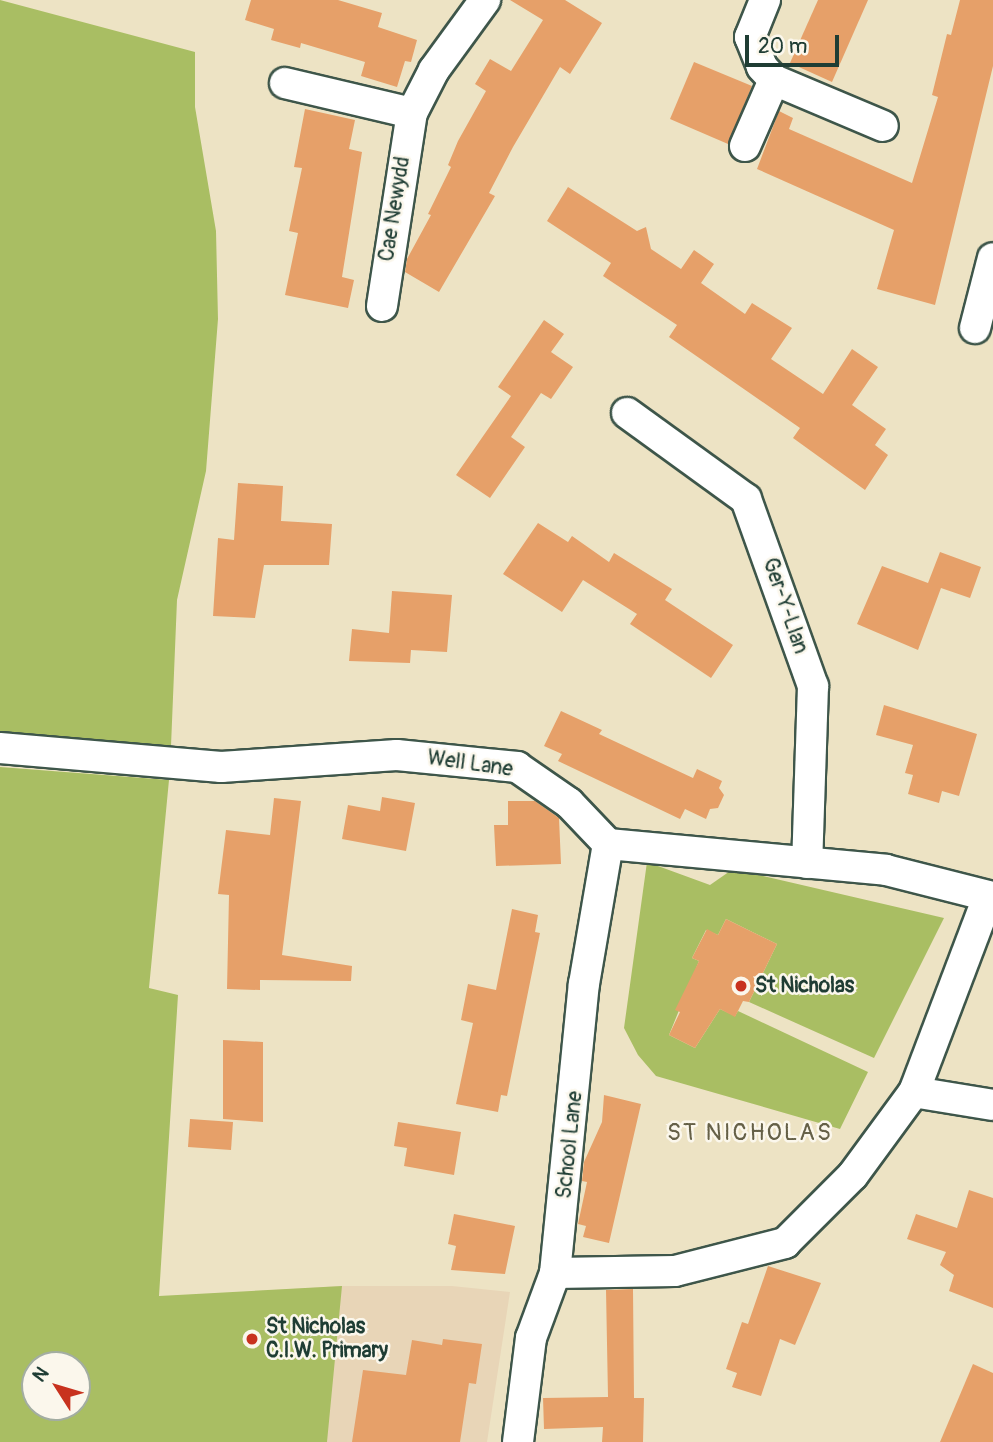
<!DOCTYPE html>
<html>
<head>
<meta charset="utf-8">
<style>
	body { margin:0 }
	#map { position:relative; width:993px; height:1442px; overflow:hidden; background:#ede3c4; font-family:Pangolin,sans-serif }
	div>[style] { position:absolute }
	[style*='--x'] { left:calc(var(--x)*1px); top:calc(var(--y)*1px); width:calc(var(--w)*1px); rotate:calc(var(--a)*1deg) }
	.built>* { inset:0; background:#e8d5b7 }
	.green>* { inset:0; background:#a9be63 }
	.building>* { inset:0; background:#e6a069 }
	.roads { filter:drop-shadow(2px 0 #3e564a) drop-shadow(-2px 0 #3e564a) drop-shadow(0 2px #3e564a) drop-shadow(0 -2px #3e564a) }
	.minor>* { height:30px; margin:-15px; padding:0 15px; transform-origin:15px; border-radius:15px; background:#fff }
	.dots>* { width:19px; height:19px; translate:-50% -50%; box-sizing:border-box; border:4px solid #fbf7ec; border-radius:50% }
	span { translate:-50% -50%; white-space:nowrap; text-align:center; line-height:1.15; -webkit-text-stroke:5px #fbf7ec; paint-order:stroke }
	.street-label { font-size:21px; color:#1f3d34 }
	.poi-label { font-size:21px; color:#1f3d34; font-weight:700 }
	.left { translate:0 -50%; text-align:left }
	.quarter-label { font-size:24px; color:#656047; letter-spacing:2px }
	.north { position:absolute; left:21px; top:1351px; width:70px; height:70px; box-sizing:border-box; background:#fbf7ec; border:2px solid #a3ada2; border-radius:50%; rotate:307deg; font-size:19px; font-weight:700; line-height:28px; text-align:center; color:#1f3d34 }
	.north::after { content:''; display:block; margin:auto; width:24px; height:32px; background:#c8321e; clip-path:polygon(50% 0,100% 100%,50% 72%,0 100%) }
	.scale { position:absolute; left:745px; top:35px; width:94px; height:32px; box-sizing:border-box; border:4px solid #1f3d34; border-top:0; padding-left:9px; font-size:21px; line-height:24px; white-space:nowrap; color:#1f3d34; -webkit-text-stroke:5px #fbf7ec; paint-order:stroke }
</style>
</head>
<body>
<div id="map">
	<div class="built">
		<i style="clip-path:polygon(evenodd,342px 1286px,452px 1286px,510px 1292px,487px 1442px,0 1442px,0 1313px,159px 1297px,342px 1286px,35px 1365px,77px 1365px,77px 1407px,35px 1407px,35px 1365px)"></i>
	</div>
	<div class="green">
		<i style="clip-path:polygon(0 0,195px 52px,195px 107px,216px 231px,218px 319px,206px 471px,177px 600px,171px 746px,0 733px)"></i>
		<i style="clip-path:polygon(evenodd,0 767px,169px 780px,149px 988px,178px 995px,159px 1296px,342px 1286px,327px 1442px,0 1442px,0 767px,35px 1365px,77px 1365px,77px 1407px,35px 1407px,35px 1365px)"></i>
		<i style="clip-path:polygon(647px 862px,710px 885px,733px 869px,944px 918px,874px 1058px,749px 1002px,777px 944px,726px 919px,718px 935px,706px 930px,692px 958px,699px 961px,669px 1035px,695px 1048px,720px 1009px,735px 1016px,738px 1011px,868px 1072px,840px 1129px,656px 1076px,638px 1055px,624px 1028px)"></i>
	</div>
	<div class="building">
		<i style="clip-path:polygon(251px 0,338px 0,382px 13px,378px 27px,417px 40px,411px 62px,405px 61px,397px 87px,361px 76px,365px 62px,301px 43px,300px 48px,271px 40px,274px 29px,245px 20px)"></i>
		<i style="clip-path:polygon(510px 0,565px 0,602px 23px,570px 74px,560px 67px,513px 147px,489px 193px,495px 196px,439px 292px,405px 272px,407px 259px,431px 215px,428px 214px,451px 167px,448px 165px,458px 141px,486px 91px,475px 84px,490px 59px,511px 71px,543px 20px)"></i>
		<i style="clip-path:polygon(818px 0,868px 0,832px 82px,790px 63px)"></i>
		<i style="clip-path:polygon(960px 0,993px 0,993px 66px,935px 305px,877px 289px,894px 230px,757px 169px,779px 111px,793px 118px,789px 129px,912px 183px,938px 97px,932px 95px,947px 34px,951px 35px)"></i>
		<i style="clip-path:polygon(694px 62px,752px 86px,728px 144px,670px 119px)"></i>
		<i style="clip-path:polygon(305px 109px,355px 120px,349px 149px,362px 152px,342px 277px,354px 280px,348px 308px,285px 295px,298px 233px,289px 231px,302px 168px,294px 167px)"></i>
		<i style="clip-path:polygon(568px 187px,637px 231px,646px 227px,651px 249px,681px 269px,694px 250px,714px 264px,701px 283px,745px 314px,752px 303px,792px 328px,771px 359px,823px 394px,852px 349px,878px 367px,852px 405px,886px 429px,875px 445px,888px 455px,865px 490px,793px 438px,800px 428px,669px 337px,677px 325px,603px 276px,611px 263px,547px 221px)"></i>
		<i style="clip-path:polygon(544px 320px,564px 334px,551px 352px,573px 367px,551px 399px,541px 393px,511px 437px,525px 447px,490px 498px,456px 475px,511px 396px,498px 387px)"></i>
		<i style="clip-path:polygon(238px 483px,283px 486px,281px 521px,332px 524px,329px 565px,264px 565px,255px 618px,213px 616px,218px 538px,234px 540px)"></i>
		<i style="clip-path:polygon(538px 523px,568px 542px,572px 536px,609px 562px,614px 553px,672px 589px,665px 600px,733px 645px,711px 678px,630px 624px,637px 614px,583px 580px,562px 612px,503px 574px)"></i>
		<i style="clip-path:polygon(940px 552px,981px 567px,970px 598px,941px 588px,918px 650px,857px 624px,882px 566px,928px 583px)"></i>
		<i style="clip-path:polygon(392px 591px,452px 595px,447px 652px,411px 650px,410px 663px,349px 661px,352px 629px,389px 633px)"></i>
		<i style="clip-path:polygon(884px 705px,977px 734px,959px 796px,942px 791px,939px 803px,908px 794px,913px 775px,905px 773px,913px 745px,876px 735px)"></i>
		<i style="clip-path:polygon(561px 711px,602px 730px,599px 734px,693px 778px,697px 769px,722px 781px,719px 788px,724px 795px,718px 808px,710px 809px,706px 819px,685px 809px,680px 819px,558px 761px,562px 754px,544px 746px)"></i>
		<i style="clip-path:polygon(382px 797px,415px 803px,406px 851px,342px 839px,348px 805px,380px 811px)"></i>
		<i style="clip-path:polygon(274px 798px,301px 801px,282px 955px,352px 966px,351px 981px,260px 980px,260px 990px,227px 989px,229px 895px,218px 894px,226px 830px,270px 835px)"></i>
		<i style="clip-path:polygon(508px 801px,535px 801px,559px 818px,561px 864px,496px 866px,494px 825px,508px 825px)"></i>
		<i style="clip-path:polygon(512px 909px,538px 915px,535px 932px,540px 933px,507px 1096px,501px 1095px,498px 1112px,456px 1104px,473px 1023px,461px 1020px,468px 984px,496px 990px)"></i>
		<i style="clip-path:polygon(726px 919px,777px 944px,749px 1002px,743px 1001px,735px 1017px,720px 1009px,695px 1048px,669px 1035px,680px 1012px,675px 1010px,699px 961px,692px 958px,707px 929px,718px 935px)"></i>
		<i style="clip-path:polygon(223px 1040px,263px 1042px,263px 1122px,223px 1119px)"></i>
		<i style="clip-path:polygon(604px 1095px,641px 1104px,609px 1243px,583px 1237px,586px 1226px,578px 1224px,587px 1182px,582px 1181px,584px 1162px,602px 1122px)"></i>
		<i style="clip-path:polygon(190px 1119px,233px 1122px,231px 1150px,188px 1147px)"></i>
		<i style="clip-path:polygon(398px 1122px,461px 1132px,454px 1175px,404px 1166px,407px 1148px,394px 1146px)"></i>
		<i style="clip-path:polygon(969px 1190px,993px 1198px,993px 1308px,949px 1291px,954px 1275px,940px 1265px,946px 1252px,907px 1239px,916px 1214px,957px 1228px)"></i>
		<i style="clip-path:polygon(454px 1214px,515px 1226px,505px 1274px,451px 1270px,456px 1246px,448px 1244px)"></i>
		<i style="clip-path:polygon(768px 1266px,821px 1283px,795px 1345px,780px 1339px,761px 1396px,732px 1387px,737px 1373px,726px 1369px,742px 1322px,748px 1324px)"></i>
		<i style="clip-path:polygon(633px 1289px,634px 1398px,644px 1398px,643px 1442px,602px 1442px,603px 1427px,544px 1429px,543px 1398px,608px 1397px,606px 1290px)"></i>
		<i style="clip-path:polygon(443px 1339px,482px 1344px,476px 1384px,469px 1383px,460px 1442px,352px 1442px,363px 1370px,406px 1375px,412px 1340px,442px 1345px)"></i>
		<i style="clip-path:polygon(973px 1364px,993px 1373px,993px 1442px,940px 1442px)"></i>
	</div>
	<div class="roads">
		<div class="minor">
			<i style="--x:765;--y:0;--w:40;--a:112"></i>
			<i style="--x:750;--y:37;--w:32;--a:68"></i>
			<i style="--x:762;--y:67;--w:18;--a:47"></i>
			<i style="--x:774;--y:80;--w:118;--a:22.9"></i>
			<i style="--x:285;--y:83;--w:130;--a:13.3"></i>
			<i style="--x:745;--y:146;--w:72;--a:-66.3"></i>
			<i style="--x:382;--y:306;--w:195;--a:-81.2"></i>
			<i style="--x:412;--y:113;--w:48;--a:-62.9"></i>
			<i style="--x:434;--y:70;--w:87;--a:-53.9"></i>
			<i style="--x:975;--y:328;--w:72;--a:-75.6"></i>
			<i style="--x:627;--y:413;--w:147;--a:35.9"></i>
			<i style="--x:746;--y:499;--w:199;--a:70.3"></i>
			<i style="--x:813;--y:686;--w:177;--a:91.9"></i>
			<i style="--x:0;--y:748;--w:222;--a:4.9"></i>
			<i style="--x:221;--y:767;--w:176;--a:-3.9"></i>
			<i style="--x:397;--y:755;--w:121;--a:5.7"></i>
			<i style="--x:517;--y:767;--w:63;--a:34.7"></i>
			<i style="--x:569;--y:803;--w:57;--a:46.4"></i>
			<i style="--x:608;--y:844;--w:279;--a:5.3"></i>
			<i style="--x:886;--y:870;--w:110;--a:14.2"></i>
			<i style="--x:914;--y:1092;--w:80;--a:9.3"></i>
			<i style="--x:555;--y:1273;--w:120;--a:-1"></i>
			<i style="--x:675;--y:1271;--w:114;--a:-14.3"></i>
			<i style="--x:785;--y:1243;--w:96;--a:-45"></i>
			<i style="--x:853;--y:1175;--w:103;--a:-53.7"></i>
			<i style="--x:914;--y:1092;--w:209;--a:-69.2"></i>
			<i style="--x:518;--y:1442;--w:105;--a:-82.9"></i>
			<i style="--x:531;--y:1338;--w:69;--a:-69.7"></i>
			<i style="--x:555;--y:1273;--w:290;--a:-84.3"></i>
			<i style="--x:584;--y:984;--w:142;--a:-80.3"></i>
		</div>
	</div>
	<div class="dots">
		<i style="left:741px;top:986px;background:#c8321e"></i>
		<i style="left:252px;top:1339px;background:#c8321e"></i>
	</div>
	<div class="street-label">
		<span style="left:395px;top:209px;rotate:-81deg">Cae Newydd</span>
		<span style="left:785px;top:606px;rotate:71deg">Ger-Y-Llan</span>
		<span style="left:470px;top:764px;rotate:8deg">Well Lane</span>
		<span style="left:570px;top:1145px;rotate:-84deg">School Lane</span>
	</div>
	<div class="poi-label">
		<span class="left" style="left:755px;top:986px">St Nicholas</span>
		<span class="left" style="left:266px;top:1339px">St Nicholas<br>C.I.W. Primary</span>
	</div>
	<div class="quarter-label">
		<span style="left:750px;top:1133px">ST NICHOLAS</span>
	</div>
	<div class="north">N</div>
	<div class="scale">20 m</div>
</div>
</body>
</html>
